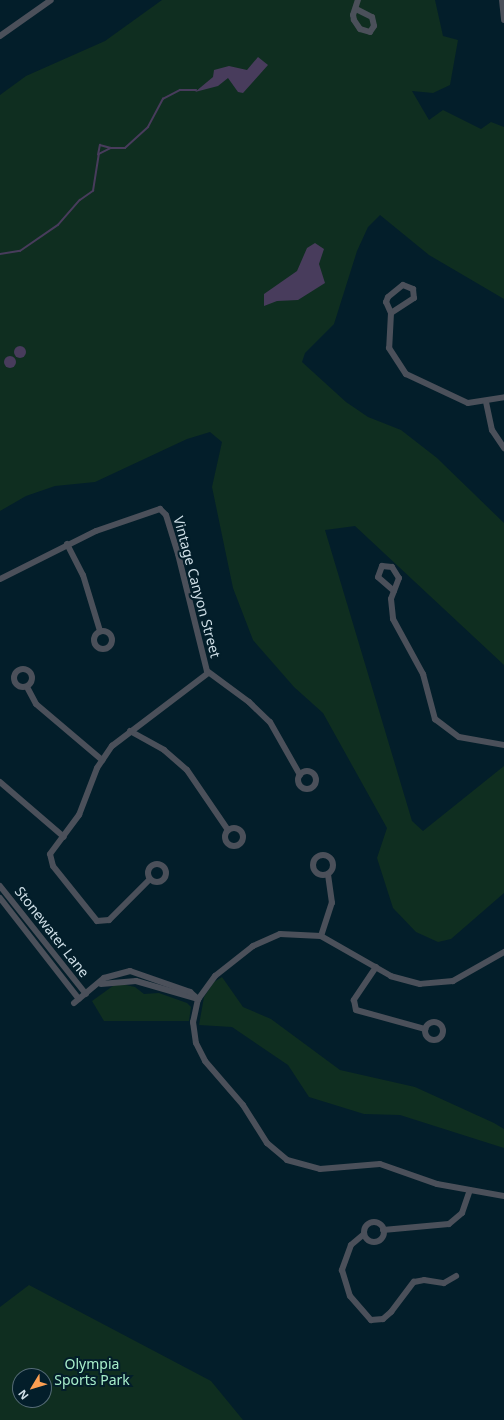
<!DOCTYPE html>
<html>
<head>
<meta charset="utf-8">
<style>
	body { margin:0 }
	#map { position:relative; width:504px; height:1420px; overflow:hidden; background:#031e2a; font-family:"Noto Sans",sans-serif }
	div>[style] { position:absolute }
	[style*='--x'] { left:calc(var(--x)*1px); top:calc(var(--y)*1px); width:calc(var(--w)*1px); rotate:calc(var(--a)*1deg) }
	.green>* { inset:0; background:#0f2e20 }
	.water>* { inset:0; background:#483c5c }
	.round { border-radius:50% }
	.stream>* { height:1.5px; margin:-0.75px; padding:0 0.75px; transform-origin:0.75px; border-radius:0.75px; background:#483c5c }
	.street>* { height:6px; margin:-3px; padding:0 3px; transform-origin:3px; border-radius:3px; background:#4b505a }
	.street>.ring { margin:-3px; padding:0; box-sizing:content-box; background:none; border:6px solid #4b505a; border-radius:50% }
	span { translate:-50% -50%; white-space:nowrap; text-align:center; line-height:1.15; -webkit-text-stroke:4px #031e2a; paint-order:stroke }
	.street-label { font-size:14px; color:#cfdfe7 }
	.park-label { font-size:14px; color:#a7edca }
	.north { position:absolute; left:12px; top:1368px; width:40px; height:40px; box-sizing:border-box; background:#031e2a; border:1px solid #556b76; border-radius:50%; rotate:232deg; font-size:11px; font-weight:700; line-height:16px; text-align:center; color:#cfdfe7 }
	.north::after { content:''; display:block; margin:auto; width:14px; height:18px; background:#fb9e51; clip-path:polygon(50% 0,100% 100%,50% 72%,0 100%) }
</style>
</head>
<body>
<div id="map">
	<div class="green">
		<i style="clip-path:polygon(162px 0,435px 0,443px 36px,458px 40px,450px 85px,433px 93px,412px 91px,429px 120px,443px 110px,481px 129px,491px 122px,504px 127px,504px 299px,429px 255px,380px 215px,368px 227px,357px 251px,334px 324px,305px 353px,302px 362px,346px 402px,368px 417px,401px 430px,437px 458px,504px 523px,504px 665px,355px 526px,325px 530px,412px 821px,423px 831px,504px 766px,504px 893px,451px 939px,438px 942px,416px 932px,393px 908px,377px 858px,387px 828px,323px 713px,294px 687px,253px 640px,233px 588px,212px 487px,222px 442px,210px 432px,187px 439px,95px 482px,55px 486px,26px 496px,0 511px,0 95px,26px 76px,105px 41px)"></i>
		<i style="clip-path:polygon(222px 977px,243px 1007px,271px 1019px,340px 1070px,415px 1087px,494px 1123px,504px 1129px,504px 1148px,400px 1115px,364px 1114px,309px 1097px,288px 1065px,232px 1027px,199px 1025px,204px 997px,214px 982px)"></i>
		<i style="clip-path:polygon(117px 983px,135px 987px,144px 994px,159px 993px,187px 1003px,191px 1007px,189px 1021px,104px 1021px,92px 1001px)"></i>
		<i style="clip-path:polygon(evenodd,29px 1285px,211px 1381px,243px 1420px,0 1420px,0 1307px,29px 1285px,20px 1376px,44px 1376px,44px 1400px,20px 1400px,20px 1376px)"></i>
	</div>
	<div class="water">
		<i style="clip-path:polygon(258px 57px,268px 65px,243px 93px,238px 92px,228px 78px,218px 86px,195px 92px,213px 77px,214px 70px,229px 66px,247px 70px)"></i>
		<i style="clip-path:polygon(315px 243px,324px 249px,319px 264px,325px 283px,298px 300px,277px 301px,264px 306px,264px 294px,297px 271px,307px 248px)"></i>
		<i class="round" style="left:14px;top:346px;width:12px;height:12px"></i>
		<i class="round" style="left:4px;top:356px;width:12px;height:12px"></i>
	</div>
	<div class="stream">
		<i style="--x:98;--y:155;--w:10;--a:-79"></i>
		<i style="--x:100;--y:145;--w:11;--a:15"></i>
		<i style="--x:0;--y:254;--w:20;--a:-9"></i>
		<i style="--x:20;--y:251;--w:46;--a:-34.4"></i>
		<i style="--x:58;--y:225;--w:33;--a:-49"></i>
		<i style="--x:80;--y:200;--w:16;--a:-35"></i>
		<i style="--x:93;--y:191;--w:37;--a:-81"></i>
		<i style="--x:99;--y:154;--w:13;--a:-27"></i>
		<i style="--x:111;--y:148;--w:14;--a:0"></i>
		<i style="--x:125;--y:148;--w:31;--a:-42"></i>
		<i style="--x:148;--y:127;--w:32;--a:-62"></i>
		<i style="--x:163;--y:99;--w:19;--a:-28"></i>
		<i style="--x:180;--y:90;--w:16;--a:0"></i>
	</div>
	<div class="street">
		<i style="--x:502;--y:0;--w:20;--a:84"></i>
		<i style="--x:356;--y:9;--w:18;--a:27"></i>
		<i style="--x:372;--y:17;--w:9;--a:77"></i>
		<i style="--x:374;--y:26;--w:7;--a:124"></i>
		<i style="--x:370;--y:32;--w:10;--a:-163"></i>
		<i style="--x:360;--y:29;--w:11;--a:-124"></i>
		<i style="--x:354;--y:20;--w:5;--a:-101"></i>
		<i style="--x:353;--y:15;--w:16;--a:-72"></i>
		<i style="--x:0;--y:36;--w:62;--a:-35.2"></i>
		<i style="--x:403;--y:285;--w:11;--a:22"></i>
		<i style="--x:413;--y:289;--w:9;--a:84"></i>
		<i style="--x:414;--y:298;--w:27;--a:147"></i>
		<i style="--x:391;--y:313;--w:12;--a:-114"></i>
		<i style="--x:386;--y:302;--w:5;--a:-68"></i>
		<i style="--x:388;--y:297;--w:19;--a:-39"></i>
		<i style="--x:391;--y:313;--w:35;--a:93"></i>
		<i style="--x:389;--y:348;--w:31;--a:57"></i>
		<i style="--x:406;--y:374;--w:68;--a:25.1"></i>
		<i style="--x:468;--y:403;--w:36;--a:-9"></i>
		<i style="--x:486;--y:402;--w:29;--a:78"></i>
		<i style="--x:492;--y:430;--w:22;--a:56"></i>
		<i style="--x:67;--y:544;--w:35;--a:63"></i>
		<i style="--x:83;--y:575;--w:59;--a:73.1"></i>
		<i style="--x:0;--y:579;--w:107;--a:-26.6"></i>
		<i style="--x:96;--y:531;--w:68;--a:-19"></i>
		<i style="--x:160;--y:509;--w:8;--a:45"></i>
		<i style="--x:166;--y:515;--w:41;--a:72.9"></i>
		<i style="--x:178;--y:554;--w:121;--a:76.1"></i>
		<i style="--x:207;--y:671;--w:52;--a:36.4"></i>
		<i style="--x:249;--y:702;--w:29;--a:44"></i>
		<i style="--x:270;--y:722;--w:61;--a:60.5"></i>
		<i style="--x:394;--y:591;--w:21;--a:-139"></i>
		<i style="--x:378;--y:577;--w:12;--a:-70"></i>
		<i style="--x:382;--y:566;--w:10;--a:6"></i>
		<i style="--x:392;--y:567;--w:13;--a:58"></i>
		<i style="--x:399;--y:578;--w:22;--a:111"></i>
		<i style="--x:391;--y:599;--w:20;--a:84"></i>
		<i style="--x:393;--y:619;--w:63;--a:61.4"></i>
		<i style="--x:423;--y:674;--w:47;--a:75.1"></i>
		<i style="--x:435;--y:719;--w:30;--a:37"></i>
		<i style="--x:459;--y:737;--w:46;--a:10.1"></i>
		<i class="ring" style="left:94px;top:631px;width:12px;height:12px"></i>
		<i class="ring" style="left:14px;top:669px;width:12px;height:12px"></i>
		<i style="--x:27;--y:687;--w:19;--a:62"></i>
		<i style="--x:36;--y:704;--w:87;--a:40.3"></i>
		<i style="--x:130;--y:731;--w:39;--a:29"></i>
		<i style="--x:164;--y:750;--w:30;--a:41"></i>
		<i style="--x:187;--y:770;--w:73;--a:55.7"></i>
		<i class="ring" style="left:298px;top:771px;width:12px;height:12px"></i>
		<i style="--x:0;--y:782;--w:84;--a:40.7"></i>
		<i class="ring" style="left:225px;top:828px;width:12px;height:12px"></i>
		<i class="ring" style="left:313px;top:855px;width:14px;height:14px"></i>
		<i class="ring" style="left:148px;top:864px;width:12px;height:12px"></i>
		<i style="--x:150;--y:879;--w:58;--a:135"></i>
		<i style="--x:109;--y:920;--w:12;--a:175"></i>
		<i style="--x:97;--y:921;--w:70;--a:-128.7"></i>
		<i style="--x:53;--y:866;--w:12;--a:-104"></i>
		<i style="--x:50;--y:854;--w:49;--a:-53.4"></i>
		<i style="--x:79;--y:815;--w:50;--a:-69"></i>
		<i style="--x:97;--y:768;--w:27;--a:-56"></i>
		<i style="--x:112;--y:746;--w:121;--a:-37.2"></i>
		<i style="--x:0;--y:886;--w:138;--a:51.5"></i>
		<i style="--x:0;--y:898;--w:128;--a:52"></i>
		<i style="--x:321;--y:936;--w:35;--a:-72"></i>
		<i style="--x:332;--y:903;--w:29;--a:-98"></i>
		<i style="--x:504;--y:952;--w:59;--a:150.4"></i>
		<i style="--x:453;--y:981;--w:33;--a:175"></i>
		<i style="--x:420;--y:984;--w:30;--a:-165"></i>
		<i style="--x:391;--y:976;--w:81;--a:-150.3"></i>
		<i style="--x:321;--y:936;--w:41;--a:-177.2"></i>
		<i style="--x:280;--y:934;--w:30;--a:156"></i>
		<i style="--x:253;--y:946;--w:48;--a:141.7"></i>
		<i style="--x:215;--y:976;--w:29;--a:126"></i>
		<i style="--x:198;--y:999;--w:24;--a:102"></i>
		<i style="--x:193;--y:1022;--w:21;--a:82"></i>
		<i style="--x:196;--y:1043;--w:20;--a:63"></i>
		<i style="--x:205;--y:1061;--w:58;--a:49.2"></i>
		<i style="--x:243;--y:1105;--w:45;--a:57.7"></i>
		<i style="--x:267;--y:1143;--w:26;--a:40"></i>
		<i style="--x:287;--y:1160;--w:34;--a:15"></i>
		<i style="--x:320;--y:1169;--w:60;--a:-4.8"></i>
		<i style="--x:380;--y:1164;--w:60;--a:19.3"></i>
		<i style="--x:437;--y:1184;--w:68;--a:10.2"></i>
		<i style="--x:376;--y:967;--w:40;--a:124"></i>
		<i style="--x:354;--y:1000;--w:10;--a:79"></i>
		<i style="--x:356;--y:1010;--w:72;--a:15.4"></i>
		<i style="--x:101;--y:984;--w:35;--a:-5"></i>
		<i style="--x:136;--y:981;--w:65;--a:16.2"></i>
		<i style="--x:74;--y:1003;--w:39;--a:-40"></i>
		<i style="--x:104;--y:978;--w:27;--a:-15"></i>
		<i style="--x:130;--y:971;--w:64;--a:19.3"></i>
		<i style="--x:190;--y:992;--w:11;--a:41"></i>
		<i class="ring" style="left:425px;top:1022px;width:12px;height:12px"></i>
		<i class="ring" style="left:364px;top:1222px;width:14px;height:14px"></i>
		<i style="--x:383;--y:1230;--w:66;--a:-5.2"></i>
		<i style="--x:449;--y:1224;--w:17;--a:-40"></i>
		<i style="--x:462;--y:1213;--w:24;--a:-71"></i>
		<i style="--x:364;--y:1234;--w:17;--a:140"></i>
		<i style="--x:351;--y:1245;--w:27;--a:110"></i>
		<i style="--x:342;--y:1270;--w:27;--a:73"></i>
		<i style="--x:350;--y:1296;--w:32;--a:49"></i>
		<i style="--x:371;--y:1320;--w:12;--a:-5"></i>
		<i style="--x:383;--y:1319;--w:11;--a:-41"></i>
		<i style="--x:391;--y:1312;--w:38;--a:-53"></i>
		<i style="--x:414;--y:1282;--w:10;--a:-11"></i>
		<i style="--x:424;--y:1280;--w:20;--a:9"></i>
		<i style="--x:444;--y:1283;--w:14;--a:-30"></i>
	</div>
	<div class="street-label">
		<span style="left:197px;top:587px;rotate:75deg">Vintage Canyon Street</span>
		<span style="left:52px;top:932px;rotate:52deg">Stonewater Lane</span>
	</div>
	<div class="park-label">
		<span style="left:92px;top:1372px">Olympia<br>Sports Park</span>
	</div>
	<div class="north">N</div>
</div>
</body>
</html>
